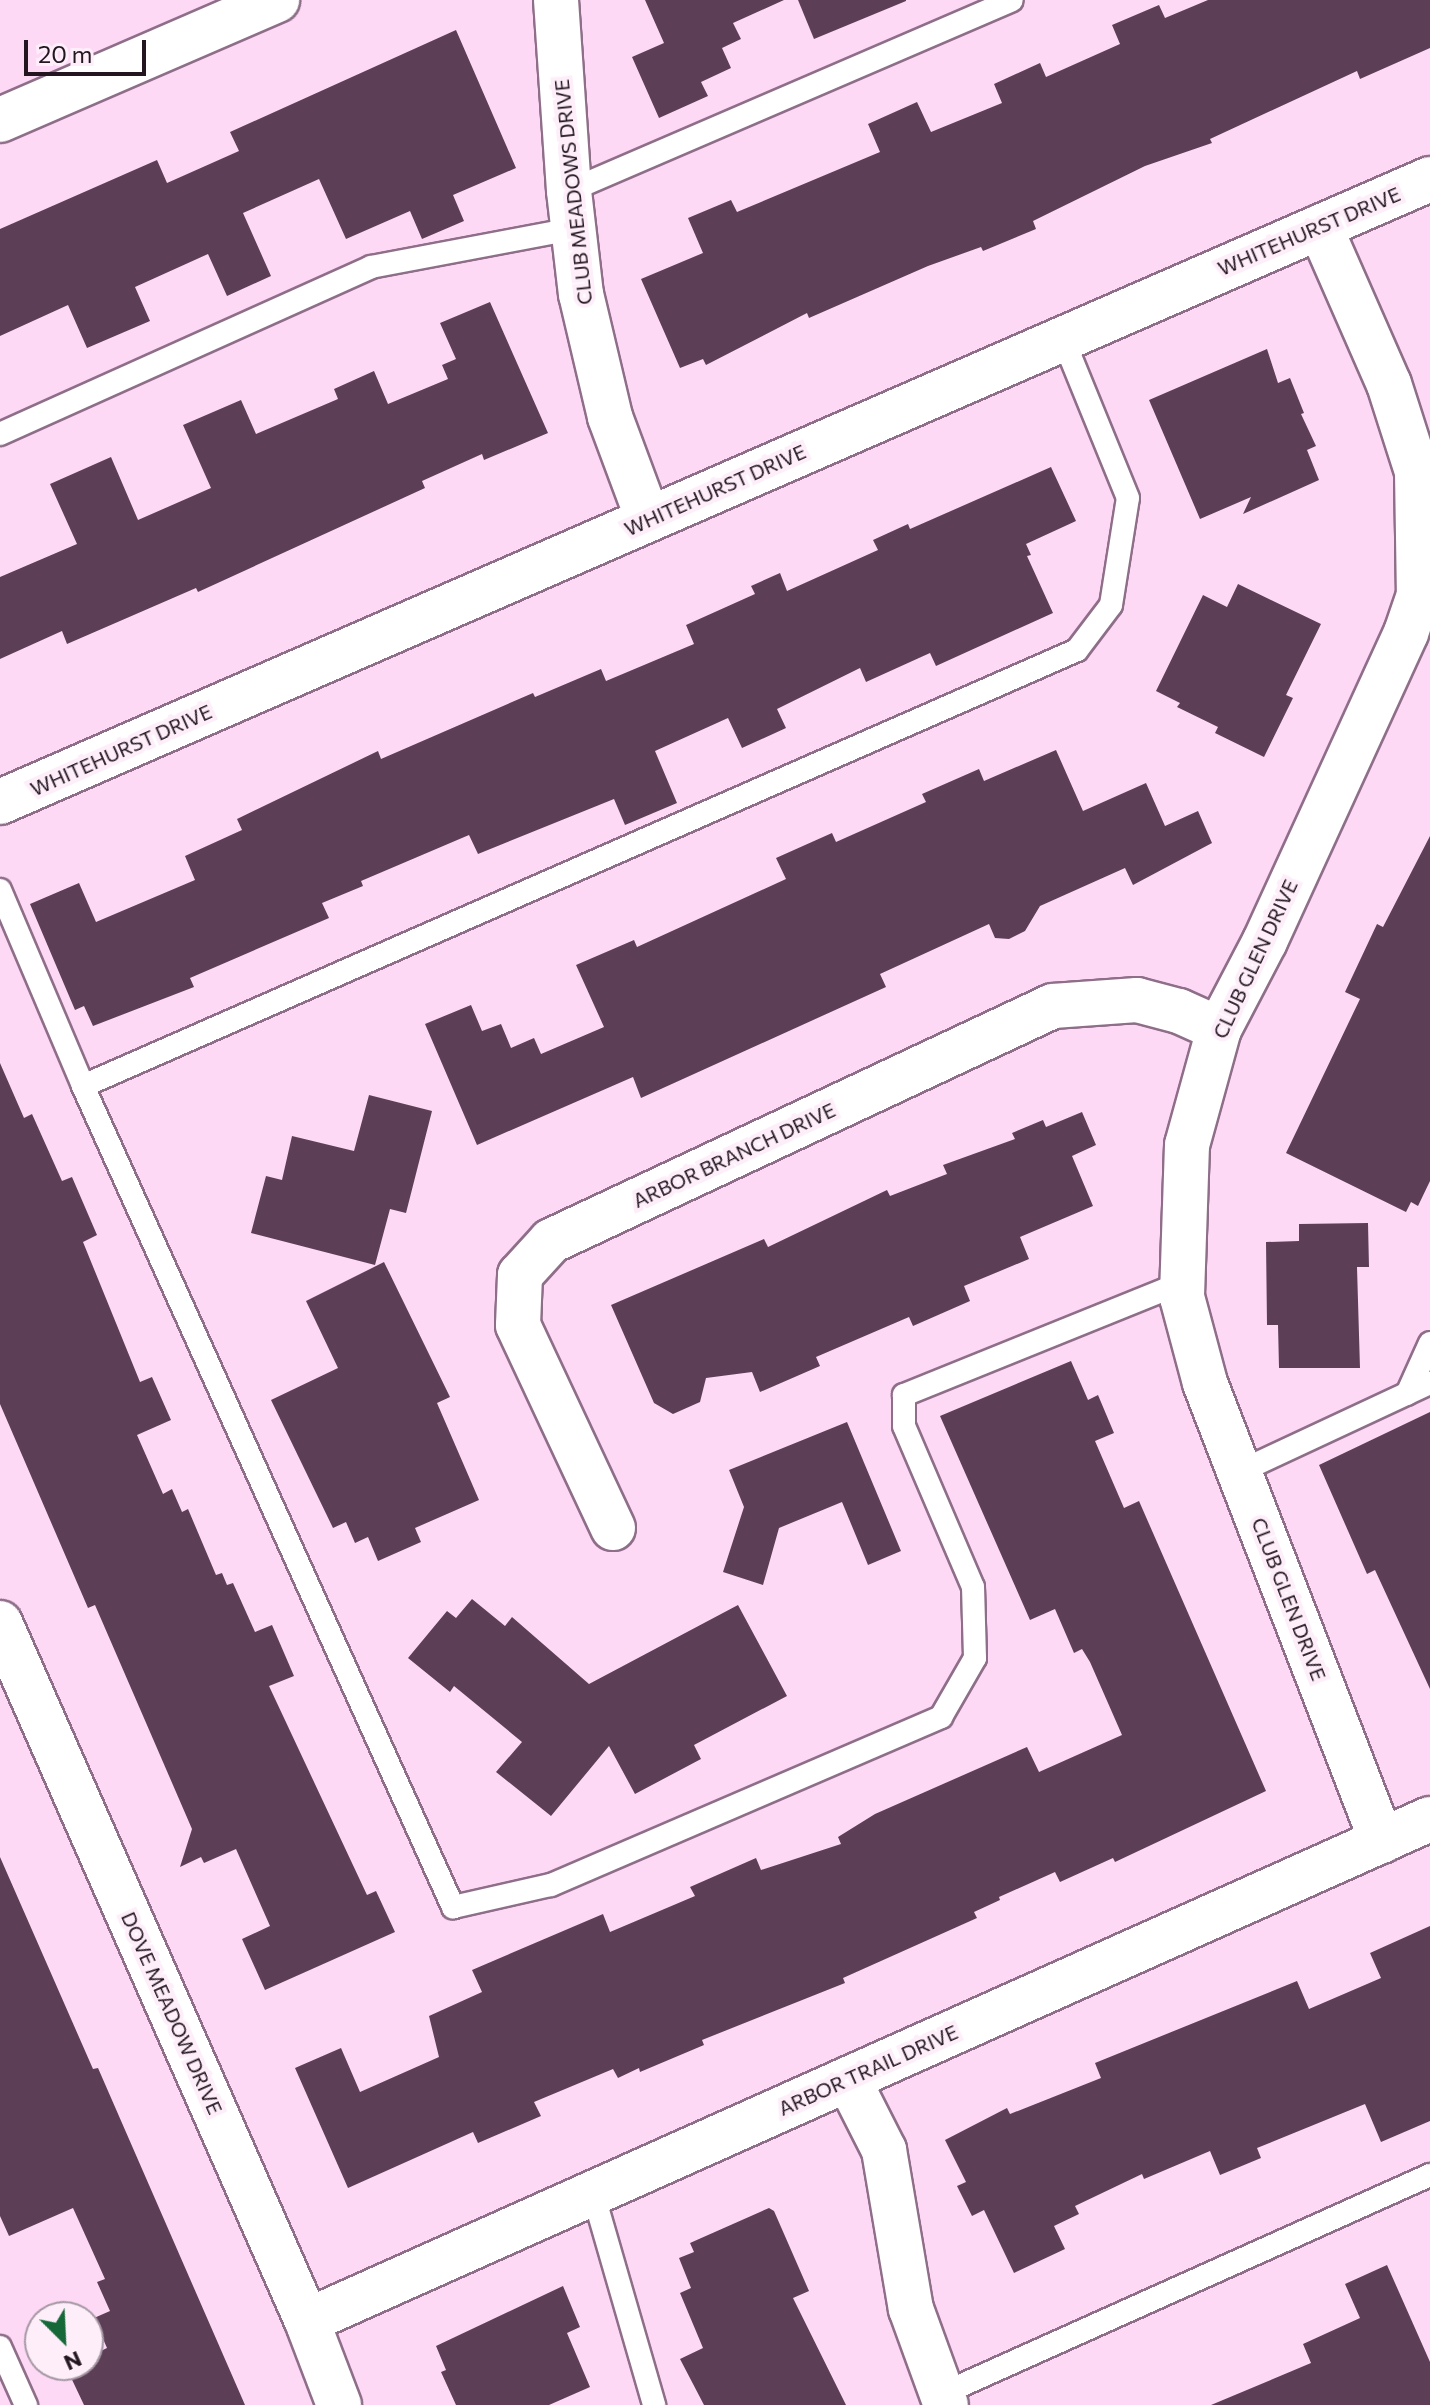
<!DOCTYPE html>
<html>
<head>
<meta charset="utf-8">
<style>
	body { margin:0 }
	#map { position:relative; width:1430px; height:2405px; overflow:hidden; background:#fdd9f6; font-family:Commissioner,sans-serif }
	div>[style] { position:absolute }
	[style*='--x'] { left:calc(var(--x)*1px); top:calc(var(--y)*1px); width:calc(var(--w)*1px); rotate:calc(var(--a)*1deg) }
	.building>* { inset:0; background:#5c3f57 }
	.roads { filter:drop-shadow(2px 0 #8e6e88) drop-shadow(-2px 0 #8e6e88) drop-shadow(0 2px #8e6e88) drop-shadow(0 -2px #8e6e88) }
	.lane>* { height:22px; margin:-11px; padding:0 11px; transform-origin:11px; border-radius:11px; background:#fff }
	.street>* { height:44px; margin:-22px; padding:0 22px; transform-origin:22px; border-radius:22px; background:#fff }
	.secondary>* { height:44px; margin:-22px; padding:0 22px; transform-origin:22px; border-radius:22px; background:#fff }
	span { translate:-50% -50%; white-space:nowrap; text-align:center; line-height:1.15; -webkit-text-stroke:8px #fdeefa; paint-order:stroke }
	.street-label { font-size:20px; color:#231621 }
	.north { position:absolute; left:24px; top:2301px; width:80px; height:80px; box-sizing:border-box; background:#fdeefa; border:2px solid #a698a3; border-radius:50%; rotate:156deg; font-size:22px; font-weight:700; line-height:32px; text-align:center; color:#231621 }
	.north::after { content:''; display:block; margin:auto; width:28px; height:36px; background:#166838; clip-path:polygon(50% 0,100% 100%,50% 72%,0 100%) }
	.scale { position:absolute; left:24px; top:40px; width:122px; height:36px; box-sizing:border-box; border:4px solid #231621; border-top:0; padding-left:10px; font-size:24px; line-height:28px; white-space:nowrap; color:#231621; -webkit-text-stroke:6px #fdeefa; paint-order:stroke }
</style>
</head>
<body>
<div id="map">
	<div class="building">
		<i style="clip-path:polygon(645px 0,784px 0,733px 23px,741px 39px,722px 48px,731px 68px,701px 82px,708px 96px,659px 118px,632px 57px,664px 43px)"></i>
		<i style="clip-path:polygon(798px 0,906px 0,906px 1px,814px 39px)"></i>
		<i style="clip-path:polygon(1208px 0,1430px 0,1430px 48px,1360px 79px,1357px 71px,1210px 139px,1212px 143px,1145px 166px,1033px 221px,1036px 229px,983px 251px,981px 247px,928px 266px,809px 318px,807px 313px,706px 365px,703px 359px,680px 368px,641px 279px,703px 253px,688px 218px,731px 200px,737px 212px,880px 152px,868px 124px,917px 102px,931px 132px,1002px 103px,994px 84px,1040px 63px,1046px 77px,1120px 44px,1112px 25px,1159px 5px,1165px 18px)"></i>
		<i style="clip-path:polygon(456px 30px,516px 168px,453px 195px,464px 221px,422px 239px,410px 211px,346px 239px,319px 179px,243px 213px,271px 276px,227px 296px,208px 254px,135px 287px,150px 321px,87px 348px,68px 305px,0 336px,0 229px,157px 160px,167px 183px,239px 151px,230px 132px)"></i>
		<i style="clip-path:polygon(490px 302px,548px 433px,484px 460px,482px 454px,422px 481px,425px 488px,198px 592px,196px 588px,67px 644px,62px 631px,0 659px,0 577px,77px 544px,50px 484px,111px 457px,138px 520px,211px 488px,183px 425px,241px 400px,256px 434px,338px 399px,334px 389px,374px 371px,388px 404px,448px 379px,442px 365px,456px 359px,440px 323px)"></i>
		<i style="clip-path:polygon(1267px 349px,1278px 383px,1290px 378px,1304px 413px,1301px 414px,1316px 446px,1307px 450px,1319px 480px,1243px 514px,1251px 497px,1200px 519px,1149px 400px)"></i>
		<i style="clip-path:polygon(1051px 467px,1076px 521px,1026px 544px,1031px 555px,1027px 556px,1053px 613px,936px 666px,930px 653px,866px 682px,860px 668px,777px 709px,786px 728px,742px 748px,728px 718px,655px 751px,677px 803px,625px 825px,614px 799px,478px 854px,469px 835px,361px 881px,363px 886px,322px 903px,329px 918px,190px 978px,194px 987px,93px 1026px,84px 1006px,75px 1010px,30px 904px,79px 883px,96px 922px,195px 880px,185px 856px,242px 830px,237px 819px,378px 751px,381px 759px,533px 693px,535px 697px,601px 669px,606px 681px,694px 644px,686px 625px,755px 594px,751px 586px,780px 573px,787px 591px,878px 550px,873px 540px,908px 524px,910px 529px)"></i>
		<i style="clip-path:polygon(1238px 584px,1321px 624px,1286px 695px,1293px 698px,1264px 757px,1215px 733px,1218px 727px,1177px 707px,1180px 703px,1156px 691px,1203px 595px,1227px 607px)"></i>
		<i style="clip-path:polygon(1056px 750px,1083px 811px,1146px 783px,1165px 826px,1198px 811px,1212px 843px,1133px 885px,1125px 868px,1040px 906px,1025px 931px,1009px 939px,995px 938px,989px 924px,880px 974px,886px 987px,641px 1098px,633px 1077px,477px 1145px,425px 1024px,471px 1005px,482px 1031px,501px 1024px,511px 1048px,534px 1038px,541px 1054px,604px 1027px,576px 965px,634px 940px,637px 947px,786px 879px,776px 858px,832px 833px,836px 842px,926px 802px,922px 794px,979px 769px,984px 781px)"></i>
		<i style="clip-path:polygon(1430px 836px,1430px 1181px,1418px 1206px,1411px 1202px,1406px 1212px,1286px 1153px,1360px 999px,1345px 992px,1377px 924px,1383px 927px)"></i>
		<i style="clip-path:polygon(0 1063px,24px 1118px,32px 1114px,62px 1181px,72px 1177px,97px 1235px,83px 1242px,140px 1382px,152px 1377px,171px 1420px,137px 1435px,163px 1494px,172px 1489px,182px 1512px,188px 1509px,216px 1575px,222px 1573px,227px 1585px,233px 1583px,255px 1632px,272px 1625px,294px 1676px,269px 1686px,367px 1895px,376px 1891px,395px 1932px,265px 1990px,242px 1939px,270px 1926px,236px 1849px,204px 1863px,201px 1857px,180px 1867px,192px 1829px,95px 1605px,88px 1608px,0 1404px)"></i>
		<i style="clip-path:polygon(369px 1095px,432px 1111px,406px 1213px,390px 1209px,375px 1265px,251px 1233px,266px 1176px,282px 1180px,292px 1136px,354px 1151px)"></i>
		<i style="clip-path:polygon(1082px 1112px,1096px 1145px,1072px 1156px,1093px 1206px,1020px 1237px,1029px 1259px,964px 1286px,970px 1301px,913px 1326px,909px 1317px,816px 1357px,820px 1366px,760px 1392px,752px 1372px,706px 1378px,700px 1402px,673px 1414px,654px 1403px,611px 1305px,764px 1239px,768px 1247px,887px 1190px,890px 1196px,947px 1174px,943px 1165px,1015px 1139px,1012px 1133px,1043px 1120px,1046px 1127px)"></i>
		<i style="clip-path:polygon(1368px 1223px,1369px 1267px,1357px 1267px,1360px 1368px,1279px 1368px,1278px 1325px,1267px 1325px,1266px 1242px,1299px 1241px,1299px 1224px)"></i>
		<i style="clip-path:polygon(384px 1262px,450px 1397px,437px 1403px,479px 1500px,415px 1528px,421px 1542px,378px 1561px,368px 1537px,355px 1543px,346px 1522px,333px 1528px,271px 1400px,338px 1368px,306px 1301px)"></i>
		<i style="clip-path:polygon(1071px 1361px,1088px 1400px,1098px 1395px,1114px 1433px,1095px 1441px,1124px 1508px,1139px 1501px,1266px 1791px,1115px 1862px,1113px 1858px,1060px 1882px,1055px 1872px,999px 1897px,1000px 1900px,974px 1912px,977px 1918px,843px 1978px,845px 1983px,702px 2040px,704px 2045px,640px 2072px,639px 2068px,618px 2078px,613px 2069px,534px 2102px,541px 2116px,478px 2143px,473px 2132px,348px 2188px,295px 2068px,341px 2048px,360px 2092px,439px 2057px,429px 2016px,482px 1992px,472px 1970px,603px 1914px,610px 1932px,695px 1896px,690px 1887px,756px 1858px,761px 1870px,841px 1844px,838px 1837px,875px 1814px,1027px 1747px,1039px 1772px,1122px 1735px,1090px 1662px,1082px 1649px,1074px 1653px,1055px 1609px,1030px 1620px,940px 1416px)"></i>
		<i style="clip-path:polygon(1430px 1412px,1430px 1689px,1375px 1570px,1367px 1574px,1319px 1465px)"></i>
		<i style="clip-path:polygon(847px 1422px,901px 1551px,868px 1565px,842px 1502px,779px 1528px,763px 1585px,723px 1572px,744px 1507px,729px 1470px)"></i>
		<i style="clip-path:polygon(472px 1599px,505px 1626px,512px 1617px,589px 1684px,738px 1605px,787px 1696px,694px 1745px,701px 1759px,635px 1794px,609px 1746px,551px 1816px,496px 1772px,522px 1742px,454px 1686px,450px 1692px,408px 1658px,447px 1611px,456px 1618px)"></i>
		<i style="clip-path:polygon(0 1857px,93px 2069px,98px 2068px,245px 2405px,84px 2405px,66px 2367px,88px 2365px,88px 2357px,107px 2348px,94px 2318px,110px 2311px,97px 2282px,105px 2279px,73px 2208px,9px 2236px,0 2216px)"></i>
		<i style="clip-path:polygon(1430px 1926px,1430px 2121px,1381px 2142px,1365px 2104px,1257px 2148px,1261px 2158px,1220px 2175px,1210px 2151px,1144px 2179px,1142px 2174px,1075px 2206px,1079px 2214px,1054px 2226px,1065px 2249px,1014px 2273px,984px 2210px,972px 2216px,957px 2186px,966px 2182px,945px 2140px,1007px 2108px,1010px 2114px,1101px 2078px,1095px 2063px,1297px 1981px,1309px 2009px,1381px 1978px,1370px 1953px)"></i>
		<i style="clip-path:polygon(769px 2208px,774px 2211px,809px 2291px,793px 2298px,846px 2405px,704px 2405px,680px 2359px,703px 2348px,680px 2293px,691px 2288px,679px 2258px,694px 2252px,690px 2243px)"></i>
		<i style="clip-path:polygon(1387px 2265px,1430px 2362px,1430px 2405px,1211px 2405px,1311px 2363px,1303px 2344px,1360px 2318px,1345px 2284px)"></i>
		<i style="clip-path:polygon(563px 2286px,580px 2327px,567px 2333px,590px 2387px,549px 2405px,456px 2405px,441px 2372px,446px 2370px,436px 2346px)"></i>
	</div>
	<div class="roads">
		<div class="lane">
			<i style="--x:569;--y:191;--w:482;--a:-23.3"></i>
			<i style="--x:0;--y:434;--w:407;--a:-24.2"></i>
			<i style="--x:371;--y:267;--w:206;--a:-10.7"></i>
			<i style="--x:0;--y:890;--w:213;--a:67"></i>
			<i style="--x:83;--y:1086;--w:901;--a:65.74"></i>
			<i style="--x:453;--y:1907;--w:100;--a:-12.7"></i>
			<i style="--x:551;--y:1885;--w:425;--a:-23.3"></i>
			<i style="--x:941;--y:1717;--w:68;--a:-60"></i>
			<i style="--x:975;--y:1658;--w:71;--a:-91.6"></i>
			<i style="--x:973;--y:1587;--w:175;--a:-113.2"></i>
			<i style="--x:904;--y:1426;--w:31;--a:-90"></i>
			<i style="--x:904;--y:1395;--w:301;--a:-22"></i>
			<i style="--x:83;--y:1086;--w:1085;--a:-23.68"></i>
			<i style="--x:1077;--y:650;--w:56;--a:-52.9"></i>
			<i style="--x:1111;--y:605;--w:108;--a:-81"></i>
			<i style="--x:1128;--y:498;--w:172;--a:-112.2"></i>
			<i style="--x:1407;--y:1394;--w:56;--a:-65.7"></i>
			<i style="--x:1239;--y:1472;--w:211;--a:-25"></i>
			<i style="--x:593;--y:2193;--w:221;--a:73.9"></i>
			<i style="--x:0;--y:2347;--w:64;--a:65.9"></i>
			<i style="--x:942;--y:2394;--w:535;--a:-24.17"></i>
		</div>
		<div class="street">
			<i style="--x:556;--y:0;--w:191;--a:86.1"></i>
			<i style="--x:569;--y:191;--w:104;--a:83.4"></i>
			<i style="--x:581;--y:294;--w:126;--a:76.7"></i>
			<i style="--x:610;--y:417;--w:109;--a:69.6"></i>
			<i style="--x:0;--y:120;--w:302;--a:-23.4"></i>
			<i style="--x:1320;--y:227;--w:171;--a:66.3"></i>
			<i style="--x:1389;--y:384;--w:92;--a:72.3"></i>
			<i style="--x:1417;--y:472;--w:123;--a:89.1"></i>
			<i style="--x:1419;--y:595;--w:40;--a:108.9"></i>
			<i style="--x:1406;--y:633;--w:339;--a:114.6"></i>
			<i style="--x:1265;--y:941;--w:99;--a:117.6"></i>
			<i style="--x:1219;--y:1029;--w:120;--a:105.4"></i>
			<i style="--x:1187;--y:1145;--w:152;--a:91.9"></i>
			<i style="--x:1182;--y:1297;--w:89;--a:75"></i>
			<i style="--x:1205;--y:1383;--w:491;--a:68.9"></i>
			<i style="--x:613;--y:1528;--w:224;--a:-115.1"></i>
			<i style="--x:518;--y:1325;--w:50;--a:-87.7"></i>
			<i style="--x:520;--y:1275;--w:46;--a:-47.6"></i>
			<i style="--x:551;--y:1241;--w:554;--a:-25.09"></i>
			<i style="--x:1053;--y:1006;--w:84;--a:-4.1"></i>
			<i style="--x:1137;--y:1000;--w:43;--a:14.7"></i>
			<i style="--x:1179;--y:1011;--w:44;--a:24.2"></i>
			<i style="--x:0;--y:1623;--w:763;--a:66.26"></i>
			<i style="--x:307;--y:2321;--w:90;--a:69.1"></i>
			<i style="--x:848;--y:2079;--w:80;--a:63.1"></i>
			<i style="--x:884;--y:2150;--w:161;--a:80.4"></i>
			<i style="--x:911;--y:2309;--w:102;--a:70"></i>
			<i style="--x:307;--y:2321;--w:1230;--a:-24.09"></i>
		</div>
		<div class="secondary">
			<i style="--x:0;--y:802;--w:1560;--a:-23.54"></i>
		</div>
	</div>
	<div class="street-label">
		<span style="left:573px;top:192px;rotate:-96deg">CLUB MEADOWS DRIVE</span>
		<span style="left:1309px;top:231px;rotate:-23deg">WHITEHURST DRIVE</span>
		<span style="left:715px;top:490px;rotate:-24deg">WHITEHURST DRIVE</span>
		<span style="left:121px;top:750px;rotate:-24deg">WHITEHURST DRIVE</span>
		<span style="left:1255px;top:959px;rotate:-65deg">CLUB GLEN DRIVE</span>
		<span style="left:734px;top:1155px;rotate:-25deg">ARBOR BRANCH DRIVE</span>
		<span style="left:1289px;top:1599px;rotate:69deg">CLUB GLEN DRIVE</span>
		<span style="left:172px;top:2013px;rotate:66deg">DOVE MEADOW DRIVE</span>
		<span style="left:868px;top:2070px;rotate:-24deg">ARBOR TRAIL DRIVE</span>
	</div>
	<div class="north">N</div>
	<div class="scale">20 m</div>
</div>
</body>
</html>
